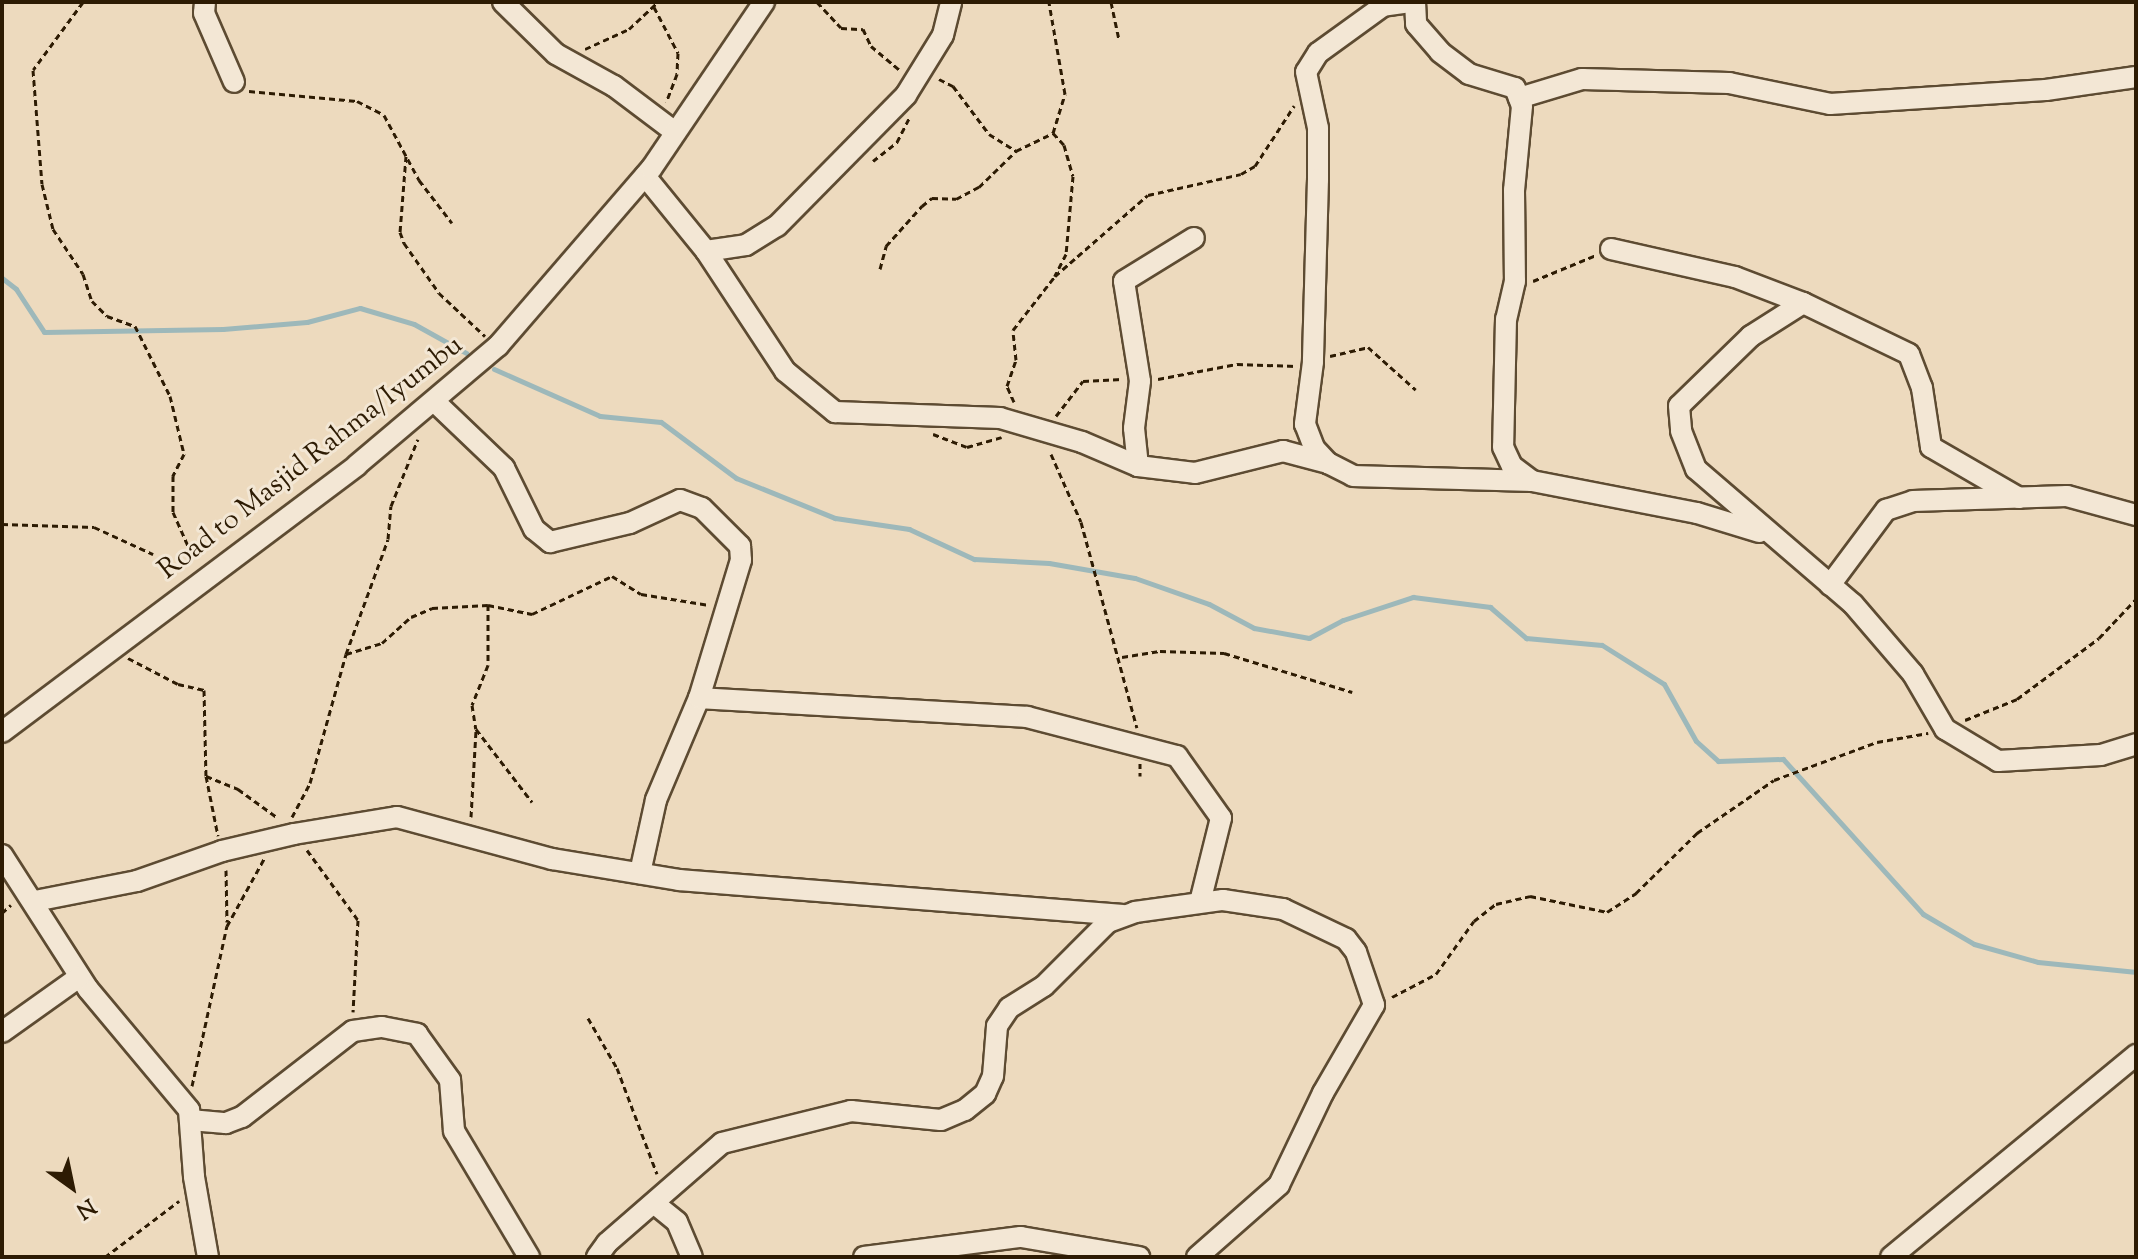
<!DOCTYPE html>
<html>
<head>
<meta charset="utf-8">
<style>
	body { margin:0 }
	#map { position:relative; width:2138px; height:1259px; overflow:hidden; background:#eddabe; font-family:"Sorts Mill Goudy",serif }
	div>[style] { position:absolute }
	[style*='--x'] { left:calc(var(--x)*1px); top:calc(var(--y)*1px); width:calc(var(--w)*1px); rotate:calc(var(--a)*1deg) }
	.stream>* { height:5px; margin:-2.5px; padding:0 2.5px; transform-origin:2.5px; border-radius:2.5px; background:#9db8ba }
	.path>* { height:3px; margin-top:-1.5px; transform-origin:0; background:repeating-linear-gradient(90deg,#2d1b03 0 6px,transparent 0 10px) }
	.roads { filter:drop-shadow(2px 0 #5d4b32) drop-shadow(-2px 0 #5d4b32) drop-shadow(0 2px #5d4b32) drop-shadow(0 -2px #5d4b32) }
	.minor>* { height:20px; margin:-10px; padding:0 10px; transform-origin:10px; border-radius:10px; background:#f3e7d5 }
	span { translate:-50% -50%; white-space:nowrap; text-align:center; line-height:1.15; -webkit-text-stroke:6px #f3e7d5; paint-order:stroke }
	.street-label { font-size:28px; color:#2d1b03 }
	.frame { position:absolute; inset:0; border:4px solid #2d1b03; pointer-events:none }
	.north { position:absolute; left:32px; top:1147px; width:80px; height:80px; -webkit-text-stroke:6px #f3e7d5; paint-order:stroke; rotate:147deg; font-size:22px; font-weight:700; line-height:32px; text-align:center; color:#2d1b03 }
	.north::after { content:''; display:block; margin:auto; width:28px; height:36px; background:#2d1b03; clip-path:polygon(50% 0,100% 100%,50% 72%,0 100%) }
</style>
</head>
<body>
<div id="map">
	<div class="stream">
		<i style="--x:2;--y:278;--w:18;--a:38"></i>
		<i style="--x:16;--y:289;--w:51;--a:56.9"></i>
		<i style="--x:44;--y:332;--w:179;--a:-1"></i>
		<i style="--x:223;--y:329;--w:84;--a:-4.8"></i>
		<i style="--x:307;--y:322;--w:55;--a:-14.8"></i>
		<i style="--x:360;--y:308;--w:56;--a:16.5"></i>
		<i style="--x:414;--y:324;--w:60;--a:29.1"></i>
		<i style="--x:494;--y:369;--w:116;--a:23.9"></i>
		<i style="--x:600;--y:416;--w:61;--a:5.6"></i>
		<i style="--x:661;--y:422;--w:94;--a:36.7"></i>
		<i style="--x:736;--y:478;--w:107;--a:22"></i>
		<i style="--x:835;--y:518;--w:75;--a:8.5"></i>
		<i style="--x:909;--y:529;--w:72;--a:24.8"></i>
		<i style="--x:974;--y:559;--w:75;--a:3.1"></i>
		<i style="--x:1049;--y:563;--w:87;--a:9.9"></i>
		<i style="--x:1135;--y:578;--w:78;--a:19.4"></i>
		<i style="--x:1209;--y:604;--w:51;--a:28.1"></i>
		<i style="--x:1254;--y:628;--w:56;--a:10.3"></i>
		<i style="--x:1309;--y:638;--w:38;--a:-28"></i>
		<i style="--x:1343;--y:620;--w:74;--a:-18.2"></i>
		<i style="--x:1413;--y:597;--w:78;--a:7.4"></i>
		<i style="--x:1490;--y:607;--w:48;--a:40.7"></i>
		<i style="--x:1526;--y:638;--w:76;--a:5.3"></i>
		<i style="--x:1602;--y:645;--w:73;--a:32.2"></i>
		<i style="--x:1664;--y:684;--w:65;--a:60.7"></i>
		<i style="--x:1696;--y:741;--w:30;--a:42"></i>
		<i style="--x:1718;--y:761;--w:65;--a:-1.8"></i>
		<i style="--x:1783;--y:759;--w:209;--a:47.9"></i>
		<i style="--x:1923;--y:914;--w:59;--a:30.5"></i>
		<i style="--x:1974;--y:944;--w:66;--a:15.7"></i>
		<i style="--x:2038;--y:962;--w:99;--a:5.8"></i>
	</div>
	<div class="path">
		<i style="--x:83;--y:2;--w:84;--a:126.3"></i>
		<i style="--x:33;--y:70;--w:114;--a:85.5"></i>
		<i style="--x:42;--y:184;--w:46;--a:76.3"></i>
		<i style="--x:53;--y:229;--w:54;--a:56.3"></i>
		<i style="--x:83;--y:274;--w:28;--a:72"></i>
		<i style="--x:92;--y:301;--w:21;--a:45"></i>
		<i style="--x:107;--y:316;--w:30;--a:20"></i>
		<i style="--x:135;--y:326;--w:78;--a:63.4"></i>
		<i style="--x:170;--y:396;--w:60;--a:76.4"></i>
		<i style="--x:184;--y:454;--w:25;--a:117"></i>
		<i style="--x:173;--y:476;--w:36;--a:90"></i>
		<i style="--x:173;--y:512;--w:37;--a:66"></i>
		<i style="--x:817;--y:2;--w:35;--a:47"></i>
		<i style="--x:841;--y:28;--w:22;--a:3"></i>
		<i style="--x:863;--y:29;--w:19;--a:65"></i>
		<i style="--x:871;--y:46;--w:38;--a:40"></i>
		<i style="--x:1111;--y:2;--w:39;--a:78"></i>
		<i style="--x:654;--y:7;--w:52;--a:62.4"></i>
		<i style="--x:678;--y:53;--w:21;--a:93"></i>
		<i style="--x:677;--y:74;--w:30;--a:111"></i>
		<i style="--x:585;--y:49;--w:48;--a:-24.4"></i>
		<i style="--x:629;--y:29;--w:40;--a:-43"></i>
		<i style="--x:939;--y:79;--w:16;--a:27"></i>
		<i style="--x:953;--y:86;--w:60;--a:53.1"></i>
		<i style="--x:989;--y:134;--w:32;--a:32"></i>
		<i style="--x:249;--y:91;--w:108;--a:5.3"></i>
		<i style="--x:357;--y:101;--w:30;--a:27"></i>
		<i style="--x:384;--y:115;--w:74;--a:61.7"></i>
		<i style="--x:419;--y:180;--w:54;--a:52.5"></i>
		<i style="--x:1053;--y:133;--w:16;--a:47"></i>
		<i style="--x:1064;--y:145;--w:32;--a:74"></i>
		<i style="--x:1073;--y:176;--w:78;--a:95.1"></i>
		<i style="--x:1066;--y:254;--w:25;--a:117"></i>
		<i style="--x:406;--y:156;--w:76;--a:94.5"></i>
		<i style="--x:400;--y:232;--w:12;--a:70"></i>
		<i style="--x:404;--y:243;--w:61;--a:55"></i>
		<i style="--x:439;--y:293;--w:63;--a:43.1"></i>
		<i style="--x:873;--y:161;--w:31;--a:-38"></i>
		<i style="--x:897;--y:142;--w:29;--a:-63"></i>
		<i style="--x:880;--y:269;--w:24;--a:-75"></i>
		<i style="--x:886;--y:246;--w:54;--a:-48"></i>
		<i style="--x:922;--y:206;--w:13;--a:-39"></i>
		<i style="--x:932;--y:198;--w:24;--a:2"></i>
		<i style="--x:956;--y:199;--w:26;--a:-28"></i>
		<i style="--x:979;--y:187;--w:52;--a:-44.2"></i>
		<i style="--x:1016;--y:151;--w:41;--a:-25.9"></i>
		<i style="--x:1053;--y:133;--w:41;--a:-72.9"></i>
		<i style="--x:1065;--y:94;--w:93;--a:-99.9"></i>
		<i style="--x:1533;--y:281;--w:68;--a:-22.4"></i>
		<i style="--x:1330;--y:356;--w:39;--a:-13"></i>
		<i style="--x:1368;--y:347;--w:64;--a:41.9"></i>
		<i style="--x:1158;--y:379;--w:80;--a:-10.8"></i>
		<i style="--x:1237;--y:364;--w:59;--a:1.9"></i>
		<i style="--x:1014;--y:402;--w:17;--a:-114"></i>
		<i style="--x:1007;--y:386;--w:28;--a:-71"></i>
		<i style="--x:1016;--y:360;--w:30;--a:-96"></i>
		<i style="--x:1013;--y:330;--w:68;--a:-52.1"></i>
		<i style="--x:1055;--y:276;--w:123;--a:-41.1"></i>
		<i style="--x:1148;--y:195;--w:95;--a:-12.7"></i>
		<i style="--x:1241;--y:174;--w:16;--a:-30"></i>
		<i style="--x:1255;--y:166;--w:72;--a:-57"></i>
		<i style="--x:1056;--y:416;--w:44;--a:-52.4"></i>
		<i style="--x:1083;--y:381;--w:39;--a:-3"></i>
		<i style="--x:933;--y:434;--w:36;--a:21"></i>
		<i style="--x:967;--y:447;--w:36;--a:-16"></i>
		<i style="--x:1051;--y:454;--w:74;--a:66.2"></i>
		<i style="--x:1081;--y:522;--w:213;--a:74.8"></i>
		<i style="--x:2;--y:524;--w:92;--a:1.9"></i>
		<i style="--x:94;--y:527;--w:65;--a:24.6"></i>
		<i style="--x:488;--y:605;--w:60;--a:90"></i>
		<i style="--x:488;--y:665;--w:43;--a:111.8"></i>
		<i style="--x:472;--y:705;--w:24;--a:81"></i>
		<i style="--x:476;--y:729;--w:92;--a:52.5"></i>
		<i style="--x:346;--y:654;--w:38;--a:-17"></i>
		<i style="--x:382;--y:643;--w:39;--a:-42"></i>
		<i style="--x:411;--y:617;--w:23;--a:-23"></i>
		<i style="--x:432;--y:608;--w:56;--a:-3.1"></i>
		<i style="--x:488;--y:605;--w:45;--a:11.6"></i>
		<i style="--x:532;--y:614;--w:89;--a:-25.4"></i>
		<i style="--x:612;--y:576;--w:34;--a:32"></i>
		<i style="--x:641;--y:594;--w:69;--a:9.2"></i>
		<i style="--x:1122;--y:657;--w:38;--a:-9"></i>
		<i style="--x:1160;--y:651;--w:64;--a:1.8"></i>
		<i style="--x:1224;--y:653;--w:134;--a:16.9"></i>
		<i style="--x:128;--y:658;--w:56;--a:27.5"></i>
		<i style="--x:178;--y:684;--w:27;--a:13"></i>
		<i style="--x:204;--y:690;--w:86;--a:88.7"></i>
		<i style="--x:206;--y:776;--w:61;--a:78.7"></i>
		<i style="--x:1965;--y:720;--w:56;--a:-22"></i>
		<i style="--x:2017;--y:699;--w:102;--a:-36.6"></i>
		<i style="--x:2099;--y:638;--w:54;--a:-46.5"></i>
		<i style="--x:1140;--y:763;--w:13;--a:90"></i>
		<i style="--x:206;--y:776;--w:35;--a:22"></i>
		<i style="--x:238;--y:789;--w:49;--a:35.9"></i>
		<i style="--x:292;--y:817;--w:38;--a:-62"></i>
		<i style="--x:310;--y:783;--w:134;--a:-74.4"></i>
		<i style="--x:346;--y:654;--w:122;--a:-69.9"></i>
		<i style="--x:388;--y:539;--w:33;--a:-85"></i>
		<i style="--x:391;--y:506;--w:72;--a:-68.1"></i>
		<i style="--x:471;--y:817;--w:88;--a:-86.7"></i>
		<i style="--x:307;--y:850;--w:87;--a:53.9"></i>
		<i style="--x:358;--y:920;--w:92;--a:93.1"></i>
		<i style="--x:226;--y:870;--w:52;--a:88.9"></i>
		<i style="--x:2;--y:913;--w:12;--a:-42"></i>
		<i style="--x:1392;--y:997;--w:50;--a:-27.6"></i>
		<i style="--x:1436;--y:974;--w:65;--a:-54.4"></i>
		<i style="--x:1474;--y:921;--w:28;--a:-38"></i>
		<i style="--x:1496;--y:904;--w:35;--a:-13"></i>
		<i style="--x:1530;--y:896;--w:79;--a:11.7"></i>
		<i style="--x:1607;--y:912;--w:35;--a:-33"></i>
		<i style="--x:1636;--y:893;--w:86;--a:-44.5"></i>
		<i style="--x:1697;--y:833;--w:93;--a:-34.5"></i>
		<i style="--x:1774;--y:780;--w:110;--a:-20.3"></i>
		<i style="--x:1877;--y:742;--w:52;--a:-10"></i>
		<i style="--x:588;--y:1018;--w:58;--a:59.9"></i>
		<i style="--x:617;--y:1068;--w:113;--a:69.3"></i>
		<i style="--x:192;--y:1086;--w:164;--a:-77.7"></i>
		<i style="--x:227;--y:926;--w:77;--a:-61.1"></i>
		<i style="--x:105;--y:1257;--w:93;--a:-37.1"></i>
	</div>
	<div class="roads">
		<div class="minor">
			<i style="--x:205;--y:2;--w:11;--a:95"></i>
			<i style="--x:204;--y:13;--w:75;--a:66.5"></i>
			<i style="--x:503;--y:2;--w:74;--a:44.5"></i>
			<i style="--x:556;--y:54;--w:66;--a:28.9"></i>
			<i style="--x:614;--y:86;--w:76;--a:37"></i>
			<i style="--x:1410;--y:2;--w:27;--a:172"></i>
			<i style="--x:1383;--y:6;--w:80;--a:144.1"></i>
			<i style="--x:1318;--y:53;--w:22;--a:122"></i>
			<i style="--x:1306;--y:72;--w:57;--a:77.9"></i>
			<i style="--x:1318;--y:128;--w:51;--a:90"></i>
			<i style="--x:1318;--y:179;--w:183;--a:91.6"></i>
			<i style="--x:1313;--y:362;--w:63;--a:97.4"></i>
			<i style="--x:1305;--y:424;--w:26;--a:69"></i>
			<i style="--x:1314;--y:448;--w:21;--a:47"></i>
			<i style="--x:1328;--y:463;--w:28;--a:27"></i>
			<i style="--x:1353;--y:476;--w:179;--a:1.6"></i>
			<i style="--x:1415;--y:2;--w:22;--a:87"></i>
			<i style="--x:1416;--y:24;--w:37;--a:49"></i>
			<i style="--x:1440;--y:52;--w:36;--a:37"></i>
			<i style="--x:1469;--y:74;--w:48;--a:16.9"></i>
			<i style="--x:1515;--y:88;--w:19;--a:69"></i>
			<i style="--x:1522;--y:106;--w:84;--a:95.4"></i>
			<i style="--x:1514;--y:190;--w:91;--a:89.4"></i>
			<i style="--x:1515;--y:281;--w:39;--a:103"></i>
			<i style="--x:1506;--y:319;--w:128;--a:91.3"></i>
			<i style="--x:1503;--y:447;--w:21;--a:65"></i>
			<i style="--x:1512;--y:466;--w:25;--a:37"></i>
			<i style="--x:1532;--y:481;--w:168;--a:11"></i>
			<i style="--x:1697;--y:513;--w:65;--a:17"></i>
			<i style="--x:1519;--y:98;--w:66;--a:-16.8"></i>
			<i style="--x:1582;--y:79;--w:147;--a:1.6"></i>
			<i style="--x:1729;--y:83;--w:103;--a:11.7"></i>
			<i style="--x:1830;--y:104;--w:216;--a:-3.7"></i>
			<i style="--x:2046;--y:90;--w:91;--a:-8.2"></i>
			<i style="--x:645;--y:176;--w:97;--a:50.9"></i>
			<i style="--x:706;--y:251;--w:40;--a:-8.5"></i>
			<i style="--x:746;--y:245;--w:36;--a:-32"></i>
			<i style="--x:777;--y:226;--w:184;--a:-45.4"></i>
			<i style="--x:906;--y:95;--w:70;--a:-58.3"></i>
			<i style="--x:943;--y:35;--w:34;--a:-76"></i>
			<i style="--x:1611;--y:249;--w:127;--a:12.7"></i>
			<i style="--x:1735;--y:277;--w:73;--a:20.9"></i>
			<i style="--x:706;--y:251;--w:144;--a:56.6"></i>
			<i style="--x:785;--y:371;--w:65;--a:39.4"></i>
			<i style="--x:835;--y:412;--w:165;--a:2.1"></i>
			<i style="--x:1000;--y:418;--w:85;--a:16.3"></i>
			<i style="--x:1082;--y:442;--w:61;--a:23.2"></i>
			<i style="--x:1138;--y:466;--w:57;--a:7"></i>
			<i style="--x:1195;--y:473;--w:91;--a:-14"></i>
			<i style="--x:1283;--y:451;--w:42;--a:15"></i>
			<i style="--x:434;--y:401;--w:97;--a:43.7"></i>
			<i style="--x:504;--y:468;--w:68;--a:63.8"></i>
			<i style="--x:534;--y:529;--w:21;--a:39"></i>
			<i style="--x:550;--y:542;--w:82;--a:-13.4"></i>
			<i style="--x:630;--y:523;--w:55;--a:-24.7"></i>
			<i style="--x:680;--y:500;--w:23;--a:20"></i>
			<i style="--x:702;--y:508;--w:54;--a:45"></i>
			<i style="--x:740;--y:546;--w:14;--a:86"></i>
			<i style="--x:741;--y:560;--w:144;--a:106.9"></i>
			<i style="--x:699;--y:698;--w:111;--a:112.9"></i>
			<i style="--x:656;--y:800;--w:75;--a:102.4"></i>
			<i style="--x:1138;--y:466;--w:38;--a:-96"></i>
			<i style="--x:1134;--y:428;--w:47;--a:-82.7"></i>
			<i style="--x:1140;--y:381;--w:101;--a:-99.1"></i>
			<i style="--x:1124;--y:281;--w:82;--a:-31.6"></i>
			<i style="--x:2019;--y:498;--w:102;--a:-149.9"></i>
			<i style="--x:1931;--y:447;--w:60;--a:-98.7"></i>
			<i style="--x:1922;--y:388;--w:36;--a:-111"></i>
			<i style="--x:1909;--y:354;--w:118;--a:-154.3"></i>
			<i style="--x:1803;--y:303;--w:62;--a:147.6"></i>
			<i style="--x:1751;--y:336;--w:100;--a:135.8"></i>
			<i style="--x:1679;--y:406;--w:25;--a:85"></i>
			<i style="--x:1681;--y:431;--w:41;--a:68.5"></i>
			<i style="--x:1696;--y:469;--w:207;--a:40.7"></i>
			<i style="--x:1853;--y:604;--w:92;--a:49.4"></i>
			<i style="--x:1913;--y:674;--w:64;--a:59.8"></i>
			<i style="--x:1945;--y:729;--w:62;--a:31.1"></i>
			<i style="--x:1998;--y:761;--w:103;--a:-3.3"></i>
			<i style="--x:2101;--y:755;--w:37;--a:-17"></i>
			<i style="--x:1830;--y:585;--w:94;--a:-53.3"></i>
			<i style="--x:1886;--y:510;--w:28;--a:-18"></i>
			<i style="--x:1913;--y:501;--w:154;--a:-1.9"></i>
			<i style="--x:2067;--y:496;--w:72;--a:15.4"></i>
			<i style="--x:699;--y:698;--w:329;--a:3.3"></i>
			<i style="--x:1027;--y:717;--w:155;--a:14.6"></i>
			<i style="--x:1177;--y:756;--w:76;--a:54.6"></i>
			<i style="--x:1221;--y:818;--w:87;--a:104"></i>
			<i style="--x:2;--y:732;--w:444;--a:-36.9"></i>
			<i style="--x:357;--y:465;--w:185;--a:-40.2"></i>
			<i style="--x:498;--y:346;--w:234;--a:-49.2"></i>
			<i style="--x:651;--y:169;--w:202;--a:-55.9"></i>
			<i style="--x:2;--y:855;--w:159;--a:57.3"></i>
			<i style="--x:88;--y:989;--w:158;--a:50.1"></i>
			<i style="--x:189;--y:1110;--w:67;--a:85.7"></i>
			<i style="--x:194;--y:1177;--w:81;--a:80.1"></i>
			<i style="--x:35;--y:901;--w:104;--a:-11.1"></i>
			<i style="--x:137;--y:881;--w:90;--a:-19.4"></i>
			<i style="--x:222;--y:851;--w:74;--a:-13.3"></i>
			<i style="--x:294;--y:834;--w:104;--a:-9.4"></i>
			<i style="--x:397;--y:817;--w:161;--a:15.2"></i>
			<i style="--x:552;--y:859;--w:129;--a:9.4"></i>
			<i style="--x:679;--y:880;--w:445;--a:4.5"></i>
			<i style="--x:2;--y:1032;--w:95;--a:-35.5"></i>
			<i style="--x:190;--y:1120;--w:36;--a:5"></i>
			<i style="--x:226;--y:1123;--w:17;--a:-21"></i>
			<i style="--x:242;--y:1117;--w:140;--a:-37.8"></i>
			<i style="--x:353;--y:1031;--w:29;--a:-8"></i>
			<i style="--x:382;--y:1027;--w:36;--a:11"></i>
			<i style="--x:417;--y:1034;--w:57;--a:54.3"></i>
			<i style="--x:450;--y:1080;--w:51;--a:85.5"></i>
			<i style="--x:454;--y:1131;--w:147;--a:59.2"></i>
			<i style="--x:655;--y:1204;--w:28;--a:39"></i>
			<i style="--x:677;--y:1222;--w:38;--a:67"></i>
			<i style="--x:597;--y:1257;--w:17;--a:-54"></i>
			<i style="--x:607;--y:1243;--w:152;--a:-41"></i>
			<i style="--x:722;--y:1143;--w:133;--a:-13.9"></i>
			<i style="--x:851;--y:1111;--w:90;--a:5.7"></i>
			<i style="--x:941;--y:1120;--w:26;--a:-23"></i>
			<i style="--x:965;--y:1110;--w:26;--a:-39"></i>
			<i style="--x:985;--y:1094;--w:20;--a:-66"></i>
			<i style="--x:993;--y:1076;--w:50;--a:-85.4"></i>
			<i style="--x:997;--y:1026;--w:22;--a:-56"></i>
			<i style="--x:1009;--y:1008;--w:41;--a:-32.2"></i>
			<i style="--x:1044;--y:986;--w:91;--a:-45"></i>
			<i style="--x:1108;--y:922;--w:29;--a:-20"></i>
			<i style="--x:1135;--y:912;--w:89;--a:-7.8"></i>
			<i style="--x:1223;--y:900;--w:61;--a:8.5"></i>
			<i style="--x:1283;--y:909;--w:70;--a:25.5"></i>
			<i style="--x:1346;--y:939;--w:16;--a:52"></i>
			<i style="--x:1356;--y:952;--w:56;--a:71.2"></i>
			<i style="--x:1374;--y:1005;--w:102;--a:120.1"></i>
			<i style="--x:1323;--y:1093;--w:102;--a:115.6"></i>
			<i style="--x:1279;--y:1185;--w:109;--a:138.7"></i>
			<i style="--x:864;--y:1257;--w:158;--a:-7.3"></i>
			<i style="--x:1021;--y:1237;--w:120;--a:9.6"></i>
			<i style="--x:1891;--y:1257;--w:318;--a:-39.5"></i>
		</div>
	</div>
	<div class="street-label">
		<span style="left:311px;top:458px;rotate:-38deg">Road to Masjid Rahma/Iyumbu</span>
	</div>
	<div class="frame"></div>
	<div class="north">N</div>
</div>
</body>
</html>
